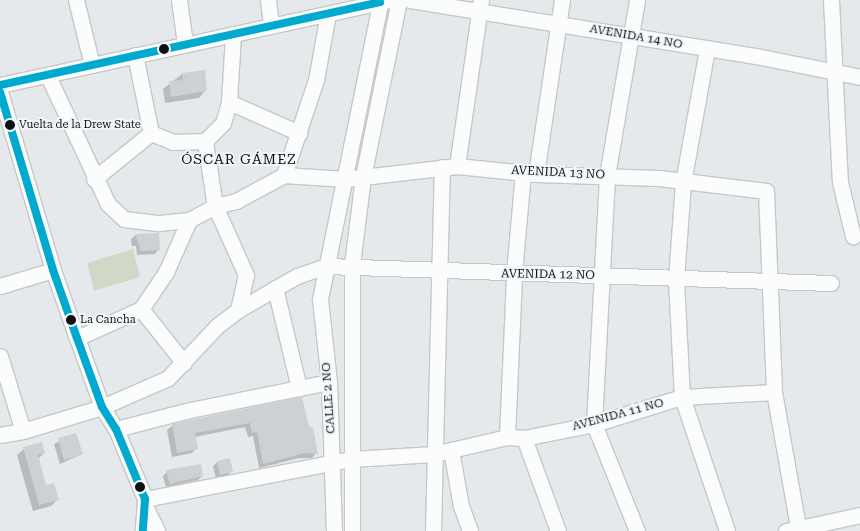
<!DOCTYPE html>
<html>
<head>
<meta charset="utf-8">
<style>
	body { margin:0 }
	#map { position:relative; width:860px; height:531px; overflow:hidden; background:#e6e9ec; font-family:"Roboto Serif",serif }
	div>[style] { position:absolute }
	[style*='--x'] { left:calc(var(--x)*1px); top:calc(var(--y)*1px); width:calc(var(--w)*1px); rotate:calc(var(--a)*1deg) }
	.green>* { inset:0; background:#d2d8c8 }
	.shadow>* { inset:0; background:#0003 }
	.building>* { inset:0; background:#ced1d3 }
	.roads { filter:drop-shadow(1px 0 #c5c7c9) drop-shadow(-1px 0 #c5c7c9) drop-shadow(0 1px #c5c7c9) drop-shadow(0 -1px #c5c7c9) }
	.minor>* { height:15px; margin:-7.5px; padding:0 7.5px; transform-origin:7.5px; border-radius:7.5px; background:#fbfcfc }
	.bus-1>* { height:8px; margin:-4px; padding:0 4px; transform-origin:4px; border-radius:4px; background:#00a9ce }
	.dots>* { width:14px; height:14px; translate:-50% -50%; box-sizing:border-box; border:2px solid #f2f6fb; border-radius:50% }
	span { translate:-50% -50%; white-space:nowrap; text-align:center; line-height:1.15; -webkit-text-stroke:4px #f2f6fb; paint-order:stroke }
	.bus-label { font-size:11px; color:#0f1012 }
	.left { translate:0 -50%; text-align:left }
	.street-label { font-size:12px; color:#0f1012 }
	.neighbourhood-label { font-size:14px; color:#0f1012; letter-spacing:1px }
</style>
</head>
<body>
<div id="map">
	<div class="green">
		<i style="clip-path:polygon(133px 249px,140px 277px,94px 291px,87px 263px)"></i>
	</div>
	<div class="shadow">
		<i style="clip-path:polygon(182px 74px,205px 91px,199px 98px,165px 103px,163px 89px)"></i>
		<i style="clip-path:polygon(136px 235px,159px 249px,155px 254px,137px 255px,136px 246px,132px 246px,131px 239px)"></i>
		<i style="clip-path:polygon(301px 399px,316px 453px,312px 458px,299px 458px,259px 468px,253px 436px,248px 437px,245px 427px,194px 437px,196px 449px,192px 453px,172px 457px,167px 430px,172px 426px)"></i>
		<i style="clip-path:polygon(75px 434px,82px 454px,60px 464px,54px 444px)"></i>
		<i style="clip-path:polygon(24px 449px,44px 453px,38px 459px,45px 487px,57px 500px,51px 506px,33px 511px,17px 455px)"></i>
		<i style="clip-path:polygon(218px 462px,231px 472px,227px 476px,216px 478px,213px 466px)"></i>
		<i style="clip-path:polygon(167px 472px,202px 476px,198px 480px,166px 487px,163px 476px)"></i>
	</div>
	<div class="building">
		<i style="clip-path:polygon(205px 70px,207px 91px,171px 97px,169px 81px,183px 80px,182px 73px)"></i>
		<i style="clip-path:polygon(159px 233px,160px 250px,141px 251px,135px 234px)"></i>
		<i style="clip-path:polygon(302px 397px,309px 427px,313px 427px,318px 454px,305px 453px,263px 464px,257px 432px,252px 433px,250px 423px,195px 433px,198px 449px,177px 453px,172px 424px)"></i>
		<i style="clip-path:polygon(76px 433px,83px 454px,64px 460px,58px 438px)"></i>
		<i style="clip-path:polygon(42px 442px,45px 453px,38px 455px,46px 485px,54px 483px,59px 500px,39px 505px,23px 447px)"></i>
		<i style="clip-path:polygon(230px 458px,233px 472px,220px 475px,217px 461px)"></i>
		<i style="clip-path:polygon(201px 464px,203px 476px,170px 484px,166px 470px)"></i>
	</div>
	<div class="roads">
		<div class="minor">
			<i style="--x:76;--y:0;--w:67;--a:76.2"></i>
			<i style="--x:179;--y:0;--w:44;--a:82.2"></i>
			<i style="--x:268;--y:0;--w:26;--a:83"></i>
			<i style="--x:410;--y:0;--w:351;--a:9.2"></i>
			<i style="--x:756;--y:56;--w:106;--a:11.4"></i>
			<i style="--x:637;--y:0;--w:179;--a:99.7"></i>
			<i style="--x:607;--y:176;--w:248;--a:93"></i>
			<i style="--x:594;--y:424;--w:115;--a:68.1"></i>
			<i style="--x:831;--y:0;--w:182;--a:87.2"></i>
			<i style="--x:840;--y:182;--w:56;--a:76.5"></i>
			<i style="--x:707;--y:49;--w:135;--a:100.2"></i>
			<i style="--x:683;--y:182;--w:97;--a:94.1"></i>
			<i style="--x:676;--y:279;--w:118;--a:87.1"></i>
			<i style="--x:682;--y:397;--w:141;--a:71.4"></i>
			<i style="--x:135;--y:55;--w:80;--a:78.4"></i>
			<i style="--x:151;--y:133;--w:24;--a:22"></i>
			<i style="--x:173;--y:142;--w:32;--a:-2"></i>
			<i style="--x:205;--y:141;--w:25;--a:-45"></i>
			<i style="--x:223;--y:123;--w:22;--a:-74"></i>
			<i style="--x:229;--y:102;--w:68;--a:-86.6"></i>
			<i style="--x:48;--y:76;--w:141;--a:64.9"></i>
			<i style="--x:108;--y:204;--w:22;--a:43"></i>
			<i style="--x:124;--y:219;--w:35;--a:7"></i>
			<i style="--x:159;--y:223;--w:30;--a:-6"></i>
			<i style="--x:189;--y:220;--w:30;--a:-28"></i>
			<i style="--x:215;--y:206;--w:22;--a:-13"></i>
			<i style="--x:236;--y:201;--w:55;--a:-28.4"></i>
			<i style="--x:284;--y:175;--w:100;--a:-71.4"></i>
			<i style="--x:316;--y:80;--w:67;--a:-79.7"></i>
			<i style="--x:0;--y:85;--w:398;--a:-12.3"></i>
			<i style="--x:0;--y:92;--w:186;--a:73.4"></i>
			<i style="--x:53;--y:270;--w:72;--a:70.6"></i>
			<i style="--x:77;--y:338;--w:73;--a:70.1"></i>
			<i style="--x:102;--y:407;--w:26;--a:58"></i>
			<i style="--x:116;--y:429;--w:76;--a:67.5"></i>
			<i style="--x:145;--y:499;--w:32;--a:94"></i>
			<i style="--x:229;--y:102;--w:77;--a:23.9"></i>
			<i style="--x:205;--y:141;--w:66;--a:81.3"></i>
			<i style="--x:215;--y:206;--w:76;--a:65.8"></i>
			<i style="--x:246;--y:275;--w:36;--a:103"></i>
			<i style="--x:457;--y:166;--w:168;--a:-81.8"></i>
			<i style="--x:536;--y:174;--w:176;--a:-81.5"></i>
			<i style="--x:284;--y:175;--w:62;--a:3.7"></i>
			<i style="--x:346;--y:179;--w:112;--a:-6.7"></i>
			<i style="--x:457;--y:166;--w:79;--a:5.8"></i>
			<i style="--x:536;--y:174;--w:123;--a:1.9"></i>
			<i style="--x:659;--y:178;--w:108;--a:6.9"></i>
			<i style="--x:766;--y:191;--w:201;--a:87.7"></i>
			<i style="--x:774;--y:392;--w:137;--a:79.9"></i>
			<i style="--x:94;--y:179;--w:73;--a:-38.9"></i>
			<i style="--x:0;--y:286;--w:55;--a:-16.8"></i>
			<i style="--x:275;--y:288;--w:103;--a:76.5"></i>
			<i style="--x:141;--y:309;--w:69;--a:51.5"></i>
			<i style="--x:77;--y:338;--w:70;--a:-24.4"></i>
			<i style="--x:141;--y:309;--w:45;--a:-56"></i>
			<i style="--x:166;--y:272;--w:57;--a:-66.1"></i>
			<i style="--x:0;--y:356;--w:78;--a:73"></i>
			<i style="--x:116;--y:429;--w:76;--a:-14.4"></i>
			<i style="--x:190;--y:410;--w:142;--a:-11.4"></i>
			<i style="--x:0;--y:435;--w:23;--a:-10"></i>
			<i style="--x:23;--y:431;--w:83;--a:-16.9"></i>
			<i style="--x:102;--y:407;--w:72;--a:-23.7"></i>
			<i style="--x:168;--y:378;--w:71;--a:-46.7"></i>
			<i style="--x:217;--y:326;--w:26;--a:-37"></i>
			<i style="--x:238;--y:310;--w:68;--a:-30"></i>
			<i style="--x:297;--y:276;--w:31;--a:-19"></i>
			<i style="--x:326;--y:266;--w:505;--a:1.93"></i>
			<i style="--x:507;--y:437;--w:163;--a:-87.5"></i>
			<i style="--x:514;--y:274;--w:102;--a:-85"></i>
			<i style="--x:524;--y:438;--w:99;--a:69.9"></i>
			<i style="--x:451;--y:450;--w:57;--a:79.9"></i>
			<i style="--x:461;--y:506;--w:27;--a:70"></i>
			<i style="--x:145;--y:499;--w:210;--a:-11"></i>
			<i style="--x:351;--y:459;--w:83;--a:-3.4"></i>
			<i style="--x:434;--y:454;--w:75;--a:-13.1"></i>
			<i style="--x:507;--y:437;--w:17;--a:3"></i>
			<i style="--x:524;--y:438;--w:71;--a:-11.3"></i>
			<i style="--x:594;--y:424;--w:92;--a:-17.1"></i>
			<i style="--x:682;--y:397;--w:92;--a:-3.1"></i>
			<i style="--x:146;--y:508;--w:25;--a:64"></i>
			<i style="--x:334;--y:531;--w:149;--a:-91.9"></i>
			<i style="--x:329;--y:382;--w:83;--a:-96.2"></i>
			<i style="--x:320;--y:299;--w:305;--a:-78.5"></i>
			<i style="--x:352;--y:531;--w:267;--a:-90"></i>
			<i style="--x:352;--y:264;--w:88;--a:-82.8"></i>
			<i style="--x:363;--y:177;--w:181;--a:-78.5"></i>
			<i style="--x:433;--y:531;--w:364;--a:-88.6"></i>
			<i style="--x:786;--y:531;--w:76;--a:-12.2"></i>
		</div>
	</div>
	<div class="bus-1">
		<i style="--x:0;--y:85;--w:389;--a:-12.3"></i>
		<i style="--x:0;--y:92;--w:186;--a:73.4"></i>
		<i style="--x:53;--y:270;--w:72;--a:70.6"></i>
		<i style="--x:77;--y:338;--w:73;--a:70.1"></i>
		<i style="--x:102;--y:407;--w:26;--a:58"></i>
		<i style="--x:116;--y:429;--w:76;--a:67.5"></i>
		<i style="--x:145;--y:499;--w:32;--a:94"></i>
	</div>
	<div class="dots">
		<i style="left:164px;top:49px;background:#0f1012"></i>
		<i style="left:10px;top:125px;background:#0f1012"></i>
		<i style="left:71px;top:320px;background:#0f1012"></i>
		<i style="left:140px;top:487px;background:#0f1012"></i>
	</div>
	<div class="bus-label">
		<span class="left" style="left:19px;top:125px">Vuelta de la Drew State</span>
		<span class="left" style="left:80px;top:320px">La Cancha</span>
	</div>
	<div class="street-label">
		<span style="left:636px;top:37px;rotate:10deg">AVENIDA 14 NO</span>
		<span style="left:558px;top:173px;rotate:3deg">AVENIDA 13 NO</span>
		<span style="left:548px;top:275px;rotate:1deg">AVENIDA 12 NO</span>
		<span style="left:329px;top:398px;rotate:-94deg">CALLE 2 NO</span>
		<span style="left:618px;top:415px;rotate:-15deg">AVENIDA 11 NO</span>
	</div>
	<div class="neighbourhood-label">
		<span style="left:239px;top:159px">ÓSCAR GÁMEZ</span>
	</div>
</div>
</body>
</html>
